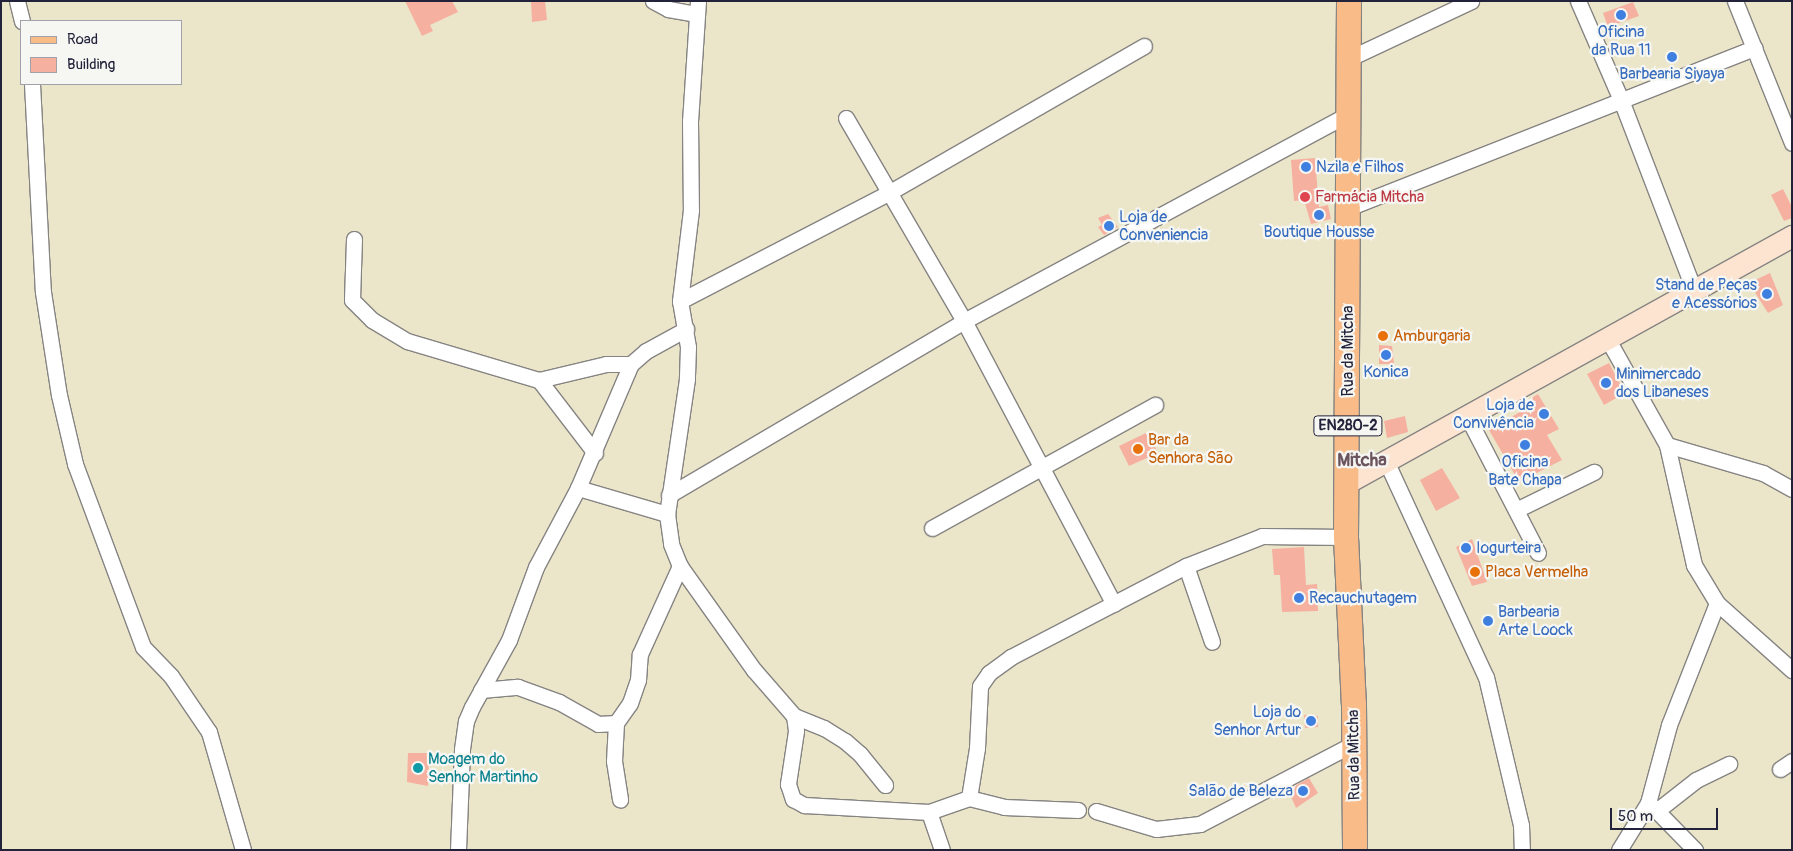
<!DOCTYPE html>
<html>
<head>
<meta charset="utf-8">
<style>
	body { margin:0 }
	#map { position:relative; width:1793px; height:851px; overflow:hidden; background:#ebe6ca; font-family:Pangolin,sans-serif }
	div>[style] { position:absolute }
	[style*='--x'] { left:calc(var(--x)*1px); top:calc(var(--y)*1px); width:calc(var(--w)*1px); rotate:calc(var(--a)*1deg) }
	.building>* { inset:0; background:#f6b0a0 }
	.roads { filter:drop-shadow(1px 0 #868482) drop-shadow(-1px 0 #868482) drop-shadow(0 1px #868482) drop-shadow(0 -1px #868482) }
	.street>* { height:15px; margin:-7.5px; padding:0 7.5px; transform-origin:7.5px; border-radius:7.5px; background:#fff }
	.secondary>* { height:21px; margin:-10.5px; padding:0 10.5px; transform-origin:10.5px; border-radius:10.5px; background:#fde4d0 }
	.primary>* { height:24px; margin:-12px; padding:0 12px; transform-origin:12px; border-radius:12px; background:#f9bc89 }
	.dots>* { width:14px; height:14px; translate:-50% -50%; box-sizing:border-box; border:2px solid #f6f6f2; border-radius:50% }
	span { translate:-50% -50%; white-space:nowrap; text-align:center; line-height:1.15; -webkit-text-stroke:4.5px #f6f6f2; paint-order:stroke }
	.shield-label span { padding:1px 4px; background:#f6f6f2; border:1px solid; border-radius:4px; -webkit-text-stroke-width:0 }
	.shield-label { font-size:15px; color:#22223b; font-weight:700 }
	.shop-label { font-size:16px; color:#366cbe }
	.left { translate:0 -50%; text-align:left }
	.right { translate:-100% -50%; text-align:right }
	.health-label { font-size:16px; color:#be3a42 }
	.food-label { font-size:16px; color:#c56008 }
	.street-label { font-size:16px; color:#22223b }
	.culture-label { font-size:16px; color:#0d838f }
	.neighbourhood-label { font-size:18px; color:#6c545e; font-weight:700 }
	.frame { position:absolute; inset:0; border:2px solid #22223b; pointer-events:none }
	.legend { position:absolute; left:20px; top:20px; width:162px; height:65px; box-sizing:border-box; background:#f6f6f2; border:1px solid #a1a1a9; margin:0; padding:6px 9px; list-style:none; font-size:15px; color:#22223b }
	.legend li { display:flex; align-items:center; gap:10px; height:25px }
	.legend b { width:25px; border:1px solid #a1a1a9 }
	.scale { position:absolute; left:1610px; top:808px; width:108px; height:22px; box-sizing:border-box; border:2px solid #22223b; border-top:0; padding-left:6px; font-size:15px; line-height:18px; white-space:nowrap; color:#22223b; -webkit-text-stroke:4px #f6f6f2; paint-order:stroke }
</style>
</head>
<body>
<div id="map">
	<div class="building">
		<i style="clip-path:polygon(405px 1px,452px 1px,458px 12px,430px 25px,433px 31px,422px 36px)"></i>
		<i style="clip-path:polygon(531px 1px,545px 1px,547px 20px,532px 22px)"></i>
		<i style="clip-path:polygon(1633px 2px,1639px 16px,1608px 27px,1603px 13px)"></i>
		<i style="clip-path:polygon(1315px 158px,1319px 207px,1328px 205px,1331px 219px,1311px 224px,1304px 200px,1294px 201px,1291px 160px)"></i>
		<i style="clip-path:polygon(1783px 189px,1792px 207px,1792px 218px,1784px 221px,1771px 195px)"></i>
		<i style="clip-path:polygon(1108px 214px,1118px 227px,1104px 235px,1098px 227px,1102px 225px,1098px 218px)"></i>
		<i style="clip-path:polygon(1770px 273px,1783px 305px,1768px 313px,1749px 283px)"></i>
		<i style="clip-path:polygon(1379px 345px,1392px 346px,1394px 364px,1379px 364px)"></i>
		<i style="clip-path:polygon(1609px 363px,1625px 393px,1604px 405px,1587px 374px)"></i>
		<i style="clip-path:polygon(1538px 394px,1559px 429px,1547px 435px,1562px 460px,1519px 482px,1489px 430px,1532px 405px,1528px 400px)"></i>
		<i style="clip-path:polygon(1405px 416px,1408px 432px,1387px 438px,1384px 421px)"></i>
		<i style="clip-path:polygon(1148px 432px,1158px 453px,1129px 466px,1119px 446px)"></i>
		<i style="clip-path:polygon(1442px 468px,1460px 498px,1436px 511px,1420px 480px)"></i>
		<i style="clip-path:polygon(1472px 539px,1487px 582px,1472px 586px,1456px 547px)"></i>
		<i style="clip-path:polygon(1304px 547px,1306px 585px,1317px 584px,1318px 611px,1282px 612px,1280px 575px,1274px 575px,1272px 549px)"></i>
		<i style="clip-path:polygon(1304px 715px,1318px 716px,1318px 727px,1305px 728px)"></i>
		<i style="clip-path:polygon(408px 753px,429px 753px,428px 786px,407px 782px)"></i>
		<i style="clip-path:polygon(1309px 778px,1318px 793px,1296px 808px,1288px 790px)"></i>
	</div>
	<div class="roads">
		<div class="street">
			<i style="--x:17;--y:1;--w:21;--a:76"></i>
			<i style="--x:653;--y:1;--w:17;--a:28"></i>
			<i style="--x:668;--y:9;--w:28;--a:10"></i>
			<i style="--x:698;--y:1;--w:120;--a:93.8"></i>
			<i style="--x:690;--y:121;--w:89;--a:89.4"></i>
			<i style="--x:691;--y:210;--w:92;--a:96.9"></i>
			<i style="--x:680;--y:301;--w:47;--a:80.1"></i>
			<i style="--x:688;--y:347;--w:32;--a:92"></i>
			<i style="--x:687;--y:379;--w:136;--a:98.4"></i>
			<i style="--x:667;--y:514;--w:30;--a:82"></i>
			<i style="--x:671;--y:544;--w:24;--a:68"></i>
			<i style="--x:680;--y:566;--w:128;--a:54.6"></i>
			<i style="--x:754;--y:670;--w:61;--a:49"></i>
			<i style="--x:794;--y:716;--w:15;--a:82"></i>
			<i style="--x:796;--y:731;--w:54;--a:98.6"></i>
			<i style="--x:788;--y:784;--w:16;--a:72"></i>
			<i style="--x:793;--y:799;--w:13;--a:29"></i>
			<i style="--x:804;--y:805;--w:125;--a:3.2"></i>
			<i style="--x:929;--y:812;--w:42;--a:-19.3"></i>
			<i style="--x:969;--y:798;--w:51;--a:-80.9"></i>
			<i style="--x:977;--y:748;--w:62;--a:-87.2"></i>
			<i style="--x:980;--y:686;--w:16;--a:-55"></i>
			<i style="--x:989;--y:673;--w:27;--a:-36"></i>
			<i style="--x:1011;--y:657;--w:197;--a:-27.5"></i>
			<i style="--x:1186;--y:566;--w:82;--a:-21.5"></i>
			<i style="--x:1262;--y:536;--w:84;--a:0.7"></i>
			<i style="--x:1578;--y:1;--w:108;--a:66.5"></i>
			<i style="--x:1621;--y:100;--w:204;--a:69"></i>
			<i style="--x:1735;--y:1;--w:153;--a:68.1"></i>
			<i style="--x:1350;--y:58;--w:134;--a:-25.2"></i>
			<i style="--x:32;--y:84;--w:208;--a:87"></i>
			<i style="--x:43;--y:292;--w:104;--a:81.2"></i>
			<i style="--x:59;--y:395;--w:71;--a:76.9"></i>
			<i style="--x:75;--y:464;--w:195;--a:69.6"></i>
			<i style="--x:143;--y:647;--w:40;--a:46"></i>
			<i style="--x:171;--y:676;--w:68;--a:55.8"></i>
			<i style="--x:209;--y:732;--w:123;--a:73.9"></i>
			<i style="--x:846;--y:118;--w:235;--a:59.8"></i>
			<i style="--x:964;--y:321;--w:320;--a:62.1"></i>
			<i style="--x:1348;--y:208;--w:437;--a:-21.5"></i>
			<i style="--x:354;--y:239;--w:61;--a:91.9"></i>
			<i style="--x:352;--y:300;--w:28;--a:45"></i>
			<i style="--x:372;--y:320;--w:41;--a:31"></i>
			<i style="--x:407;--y:341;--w:138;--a:16.5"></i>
			<i style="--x:539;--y:380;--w:69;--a:-13.4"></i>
			<i style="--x:606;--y:364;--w:25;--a:0"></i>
			<i style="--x:680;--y:301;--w:237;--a:-27.4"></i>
			<i style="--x:890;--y:192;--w:293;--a:-29.9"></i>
			<i style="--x:1607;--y:338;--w:123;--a:60.7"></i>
			<i style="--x:1667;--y:445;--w:123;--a:77.3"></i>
			<i style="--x:1694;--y:565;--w:44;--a:58.8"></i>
			<i style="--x:1717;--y:603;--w:101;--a:41.8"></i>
			<i style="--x:539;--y:380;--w:92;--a:52.5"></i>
			<i style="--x:1467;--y:416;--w:154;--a:62.6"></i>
			<i style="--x:1667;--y:445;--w:100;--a:16.3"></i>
			<i style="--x:1763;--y:473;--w:33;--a:29"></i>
			<i style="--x:1386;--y:461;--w:238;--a:65.2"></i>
			<i style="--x:1486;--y:677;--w:152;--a:76.7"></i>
			<i style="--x:1521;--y:825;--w:25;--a:88"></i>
			<i style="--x:578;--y:488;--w:93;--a:16.3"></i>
			<i style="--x:669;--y:495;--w:342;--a:-30.5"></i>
			<i style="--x:964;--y:321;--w:437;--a:-28.3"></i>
			<i style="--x:1516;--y:510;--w:87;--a:-26"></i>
			<i style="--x:932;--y:528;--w:255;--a:-28.9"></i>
			<i style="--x:1186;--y:566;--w:80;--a:71.1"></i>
			<i style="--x:481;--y:690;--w:37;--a:-5"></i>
			<i style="--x:518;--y:687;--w:44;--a:20.1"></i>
			<i style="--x:559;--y:702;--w:45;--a:29.4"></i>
			<i style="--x:598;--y:724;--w:18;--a:-3"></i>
			<i style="--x:616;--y:723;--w:24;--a:-55"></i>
			<i style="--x:630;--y:703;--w:24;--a:-71"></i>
			<i style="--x:638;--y:680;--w:26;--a:-86"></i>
			<i style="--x:640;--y:654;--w:97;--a:-65.6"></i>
			<i style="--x:794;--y:716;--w:32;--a:22"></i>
			<i style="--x:824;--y:728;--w:25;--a:32"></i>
			<i style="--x:845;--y:741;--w:20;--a:41"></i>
			<i style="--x:860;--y:754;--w:40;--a:51"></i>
			<i style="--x:616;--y:723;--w:38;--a:93"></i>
			<i style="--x:614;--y:761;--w:39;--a:81"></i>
			<i style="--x:1780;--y:769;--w:14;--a:-34"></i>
			<i style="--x:969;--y:798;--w:36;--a:14"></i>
			<i style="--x:1004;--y:807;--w:74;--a:2.3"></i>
			<i style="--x:1651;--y:805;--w:63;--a:45.6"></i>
			<i style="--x:1659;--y:809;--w:47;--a:-38.1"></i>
			<i style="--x:1696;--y:780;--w:37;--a:-26"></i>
			<i style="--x:1096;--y:811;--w:63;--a:16.7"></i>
			<i style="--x:1156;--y:829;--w:44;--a:-6.5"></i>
			<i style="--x:1200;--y:824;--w:175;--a:-27.6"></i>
			<i style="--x:929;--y:812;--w:40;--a:71.1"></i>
			<i style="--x:458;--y:850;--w:101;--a:-87.7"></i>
			<i style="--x:462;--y:749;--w:28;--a:-82"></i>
			<i style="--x:466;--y:721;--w:15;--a:-67"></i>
			<i style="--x:472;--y:707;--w:77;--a:-61.1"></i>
			<i style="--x:509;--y:640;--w:78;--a:-69.7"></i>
			<i style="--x:536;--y:567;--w:89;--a:-62"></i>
			<i style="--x:578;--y:488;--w:135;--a:-66.9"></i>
			<i style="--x:631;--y:364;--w:20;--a:-41"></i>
			<i style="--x:646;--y:351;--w:46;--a:-28.8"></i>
			<i style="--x:1619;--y:850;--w:55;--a:-58.3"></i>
			<i style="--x:1648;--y:803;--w:81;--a:-74.9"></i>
			<i style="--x:1669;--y:725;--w:131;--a:-68.5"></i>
		</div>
		<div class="secondary">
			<i style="--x:1348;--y:482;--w:508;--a:-28.99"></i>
		</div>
		<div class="primary">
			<i style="--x:1349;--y:1;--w:536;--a:90.32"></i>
			<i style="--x:1346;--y:537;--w:167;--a:87.3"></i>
			<i style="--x:1354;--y:704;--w:146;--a:89.6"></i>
		</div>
	</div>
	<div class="dots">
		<i style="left:1621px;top:15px;background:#3f7fe0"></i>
		<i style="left:1672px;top:57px;background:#3f7fe0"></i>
		<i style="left:1306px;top:167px;background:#3f7fe0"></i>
		<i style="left:1305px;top:197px;background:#e0444e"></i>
		<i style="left:1319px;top:215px;background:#3f7fe0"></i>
		<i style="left:1109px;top:226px;background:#3f7fe0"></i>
		<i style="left:1767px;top:294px;background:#3f7fe0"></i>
		<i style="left:1383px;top:336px;background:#e8710a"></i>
		<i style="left:1386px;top:355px;background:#3f7fe0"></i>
		<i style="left:1606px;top:383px;background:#3f7fe0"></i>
		<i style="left:1544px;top:414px;background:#3f7fe0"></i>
		<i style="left:1525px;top:445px;background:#3f7fe0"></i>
		<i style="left:1138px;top:449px;background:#e8710a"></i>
		<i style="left:1466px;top:548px;background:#3f7fe0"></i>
		<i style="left:1475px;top:572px;background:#e8710a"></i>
		<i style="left:1299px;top:598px;background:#3f7fe0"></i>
		<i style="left:1488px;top:621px;background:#3f7fe0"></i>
		<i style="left:1311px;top:721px;background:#3f7fe0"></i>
		<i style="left:418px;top:768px;background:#0f9aa8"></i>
		<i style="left:1303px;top:791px;background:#3f7fe0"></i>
	</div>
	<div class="shield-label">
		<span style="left:1348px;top:426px">EN280-2</span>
	</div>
	<div class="shop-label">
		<span style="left:1621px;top:41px">Oficina<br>da Rua 11</span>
		<span style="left:1672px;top:74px">Barbearia Siyaya</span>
		<span class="left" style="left:1316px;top:167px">Nzila e Filhos</span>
		<span class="left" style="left:1119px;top:226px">Loja de<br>Conveniencia</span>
		<span style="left:1319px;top:232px">Boutique Housse</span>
		<span class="right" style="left:1757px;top:294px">Stand de Peças<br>e Acessórios</span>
		<span style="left:1386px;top:372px">Konica</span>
		<span class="left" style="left:1616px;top:383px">Minimercado<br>dos Libaneses</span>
		<span class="right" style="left:1534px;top:414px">Loja de<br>Convivência</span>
		<span style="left:1525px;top:471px">Oficina<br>Bate Chapa</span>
		<span class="left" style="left:1476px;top:548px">Iogurteira</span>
		<span class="left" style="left:1309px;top:598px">Recauchutagem</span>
		<span class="left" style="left:1498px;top:621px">Barbearia<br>Arte Loock</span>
		<span class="right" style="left:1301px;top:721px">Loja do<br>Senhor Artur</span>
		<span class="right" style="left:1293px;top:791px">Salão de Beleza</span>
	</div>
	<div class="health-label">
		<span class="left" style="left:1315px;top:197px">Farmácia Mitcha</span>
	</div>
	<div class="food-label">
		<span class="left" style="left:1393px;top:336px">Amburgaria</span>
		<span class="left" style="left:1148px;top:449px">Bar da<br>Senhora São</span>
		<span class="left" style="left:1485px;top:572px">Placa Vermelha</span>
	</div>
	<div class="street-label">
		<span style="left:1348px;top:351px;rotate:-90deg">Rua da Mitcha</span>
		<span style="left:1354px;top:755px;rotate:-91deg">Rua da Mitcha</span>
	</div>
	<div class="culture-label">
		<span class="left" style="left:428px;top:768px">Moagem do<br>Senhor Martinho</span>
	</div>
	<div class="neighbourhood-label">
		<span style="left:1362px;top:461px">Mitcha</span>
	</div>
	<div class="frame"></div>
	<ul class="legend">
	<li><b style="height:6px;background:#f9bc89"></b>Road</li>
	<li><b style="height:14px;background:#f6b0a0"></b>Building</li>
	</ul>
	<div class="scale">50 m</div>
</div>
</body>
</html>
